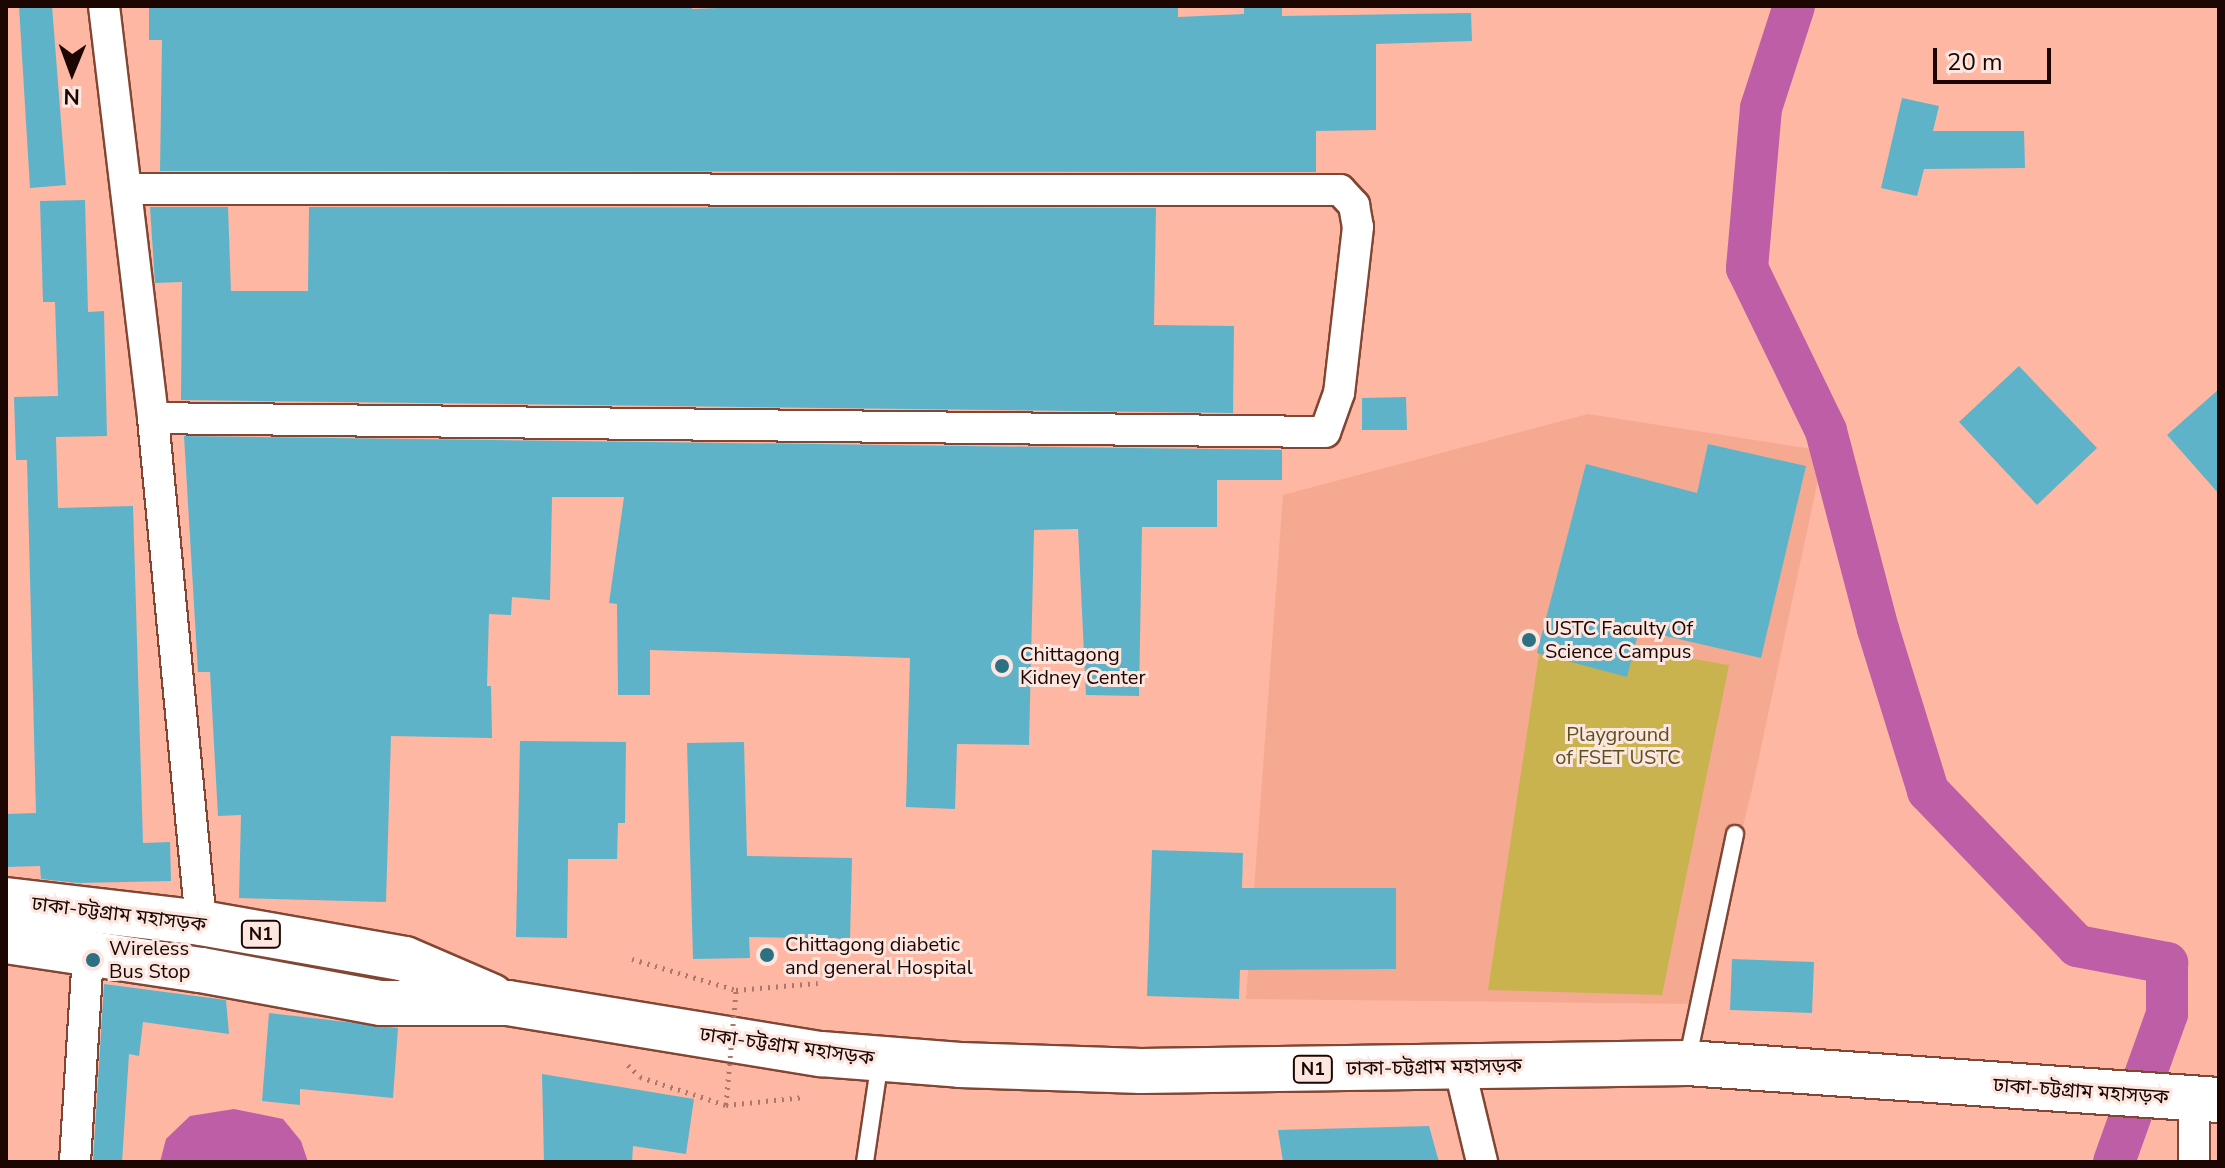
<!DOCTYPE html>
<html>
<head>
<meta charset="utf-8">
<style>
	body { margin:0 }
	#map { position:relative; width:2225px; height:1168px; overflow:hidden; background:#feb7a2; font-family:"Nunito Sans","Noto Sans Bengali",sans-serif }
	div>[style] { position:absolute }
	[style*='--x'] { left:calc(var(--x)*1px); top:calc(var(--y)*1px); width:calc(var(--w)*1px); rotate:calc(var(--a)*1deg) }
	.built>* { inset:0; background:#f5a991 }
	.green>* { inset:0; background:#c8b34f }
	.water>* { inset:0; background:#be5ea6 }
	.canal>* { height:42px; margin:-21px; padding:0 21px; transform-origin:21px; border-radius:21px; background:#be5ea6 }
	.building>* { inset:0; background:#5fb3c9 }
	.path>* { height:5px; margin-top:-2.5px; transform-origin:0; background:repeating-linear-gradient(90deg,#ad7869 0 2px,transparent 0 8px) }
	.roads { filter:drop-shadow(2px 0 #824634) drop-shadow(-2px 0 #824634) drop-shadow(0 2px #824634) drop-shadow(0 -2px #824634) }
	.service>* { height:16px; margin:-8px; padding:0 8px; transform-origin:8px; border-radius:8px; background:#fff }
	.minor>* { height:30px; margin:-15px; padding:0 15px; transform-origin:15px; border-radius:15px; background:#fff }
	.trunk>* { height:44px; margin:-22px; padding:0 22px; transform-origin:22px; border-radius:22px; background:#fff }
	.path-bridge>* { height:5px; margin-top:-2.5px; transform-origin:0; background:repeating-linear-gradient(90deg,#ad7869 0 2px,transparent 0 8px) }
	.dots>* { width:22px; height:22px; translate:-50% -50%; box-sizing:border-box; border:4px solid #fce6df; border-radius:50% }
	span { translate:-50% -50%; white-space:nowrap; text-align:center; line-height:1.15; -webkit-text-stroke:6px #fce6df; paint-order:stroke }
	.shield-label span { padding:2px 6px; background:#fce6df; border:2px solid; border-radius:6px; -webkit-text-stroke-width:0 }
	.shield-label { font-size:18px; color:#1c0602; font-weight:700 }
	.poi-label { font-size:20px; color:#1c0602 }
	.left { translate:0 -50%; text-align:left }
	.park-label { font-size:20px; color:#5a501b }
	.street-label { font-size:20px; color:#1c0602 }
	.frame { position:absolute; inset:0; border:8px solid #1c0602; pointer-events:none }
	.north { position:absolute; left:32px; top:32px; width:80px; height:80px; -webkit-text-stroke:6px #fce6df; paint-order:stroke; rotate:181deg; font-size:22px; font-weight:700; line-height:32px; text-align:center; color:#1c0602 }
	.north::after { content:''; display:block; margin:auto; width:28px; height:36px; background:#1c0602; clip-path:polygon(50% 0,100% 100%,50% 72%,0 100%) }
	.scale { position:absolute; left:1933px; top:48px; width:118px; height:36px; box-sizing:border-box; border:4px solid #1c0602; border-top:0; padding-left:10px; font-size:24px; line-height:28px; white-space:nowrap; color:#1c0602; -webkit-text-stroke:6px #fce6df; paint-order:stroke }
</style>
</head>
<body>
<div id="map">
	<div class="built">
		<i style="clip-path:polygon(1588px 414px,1824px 451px,1753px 785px,1700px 1004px,1246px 999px,1283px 495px)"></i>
	</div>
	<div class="green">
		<i style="clip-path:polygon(1542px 634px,1729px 665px,1662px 995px,1488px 990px)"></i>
	</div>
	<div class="water">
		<i style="clip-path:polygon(234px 1109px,283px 1119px,301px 1141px,308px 1162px,160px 1162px,166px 1139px,190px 1116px)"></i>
	</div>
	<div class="canal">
		<i style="--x:1794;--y:6;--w:107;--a:107.9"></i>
		<i style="--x:1761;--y:108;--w:161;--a:95"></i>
		<i style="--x:1747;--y:268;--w:181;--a:64.1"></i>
		<i style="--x:1826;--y:431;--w:205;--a:75.3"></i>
		<i style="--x:1878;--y:629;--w:170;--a:72.8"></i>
		<i style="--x:1928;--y:791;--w:215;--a:46.1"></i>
		<i style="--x:2077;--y:946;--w:92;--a:10.7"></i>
		<i style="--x:2167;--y:963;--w:51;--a:90"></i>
		<i style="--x:2167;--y:1014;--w:157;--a:109.7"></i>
	</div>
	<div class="building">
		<i style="clip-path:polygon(19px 6px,52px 6px,66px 185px,30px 188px)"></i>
		<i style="clip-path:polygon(149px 6px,692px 6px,692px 9px,773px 6px,1178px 6px,1178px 17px,1244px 14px,1244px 6px,1282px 6px,1282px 16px,1471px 13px,1472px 41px,1376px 44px,1376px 130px,1316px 131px,1316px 172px,160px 171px,162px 40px,149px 40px)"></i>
		<i style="clip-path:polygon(1902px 98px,1939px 106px,1933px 131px,2024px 131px,2025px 168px,1924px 169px,1917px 196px,1881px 188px)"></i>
		<i style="clip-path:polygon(85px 200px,88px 312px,104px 311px,107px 436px,56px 437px,58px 508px,133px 506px,143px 843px,170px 842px,171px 881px,78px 883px,41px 879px,40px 866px,6px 867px,6px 814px,36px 813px,27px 460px,16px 460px,14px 397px,58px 396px,55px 302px,43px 302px,40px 201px)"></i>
		<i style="clip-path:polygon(150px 207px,228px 207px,231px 291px,308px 291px,309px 207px,1156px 208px,1154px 325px,1234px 326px,1233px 413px,181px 400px,182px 282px,155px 283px)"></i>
		<i style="clip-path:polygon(2019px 366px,2097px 448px,2037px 505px,1959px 422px)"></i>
		<i style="clip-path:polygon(2219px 389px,2219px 494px,2167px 435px)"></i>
		<i style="clip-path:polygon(1406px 397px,1407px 430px,1362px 430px,1362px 398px)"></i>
		<i style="clip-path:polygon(184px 436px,1282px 450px,1282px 480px,1217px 480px,1217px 527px,1142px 527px,1139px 696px,1086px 695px,1078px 529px,1034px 530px,1029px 745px,957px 744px,955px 809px,906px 807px,910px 658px,650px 650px,650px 695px,618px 695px,617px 604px,609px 603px,624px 497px,552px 497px,550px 600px,512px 597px,511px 615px,489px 614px,487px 686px,491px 686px,492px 738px,391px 736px,386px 902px,239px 898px,241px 815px,218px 816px,210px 672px,198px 672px)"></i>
		<i style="clip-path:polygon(1708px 444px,1806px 466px,1761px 658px,1639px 630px,1627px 677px,1537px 653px,1586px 464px,1697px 493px)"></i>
		<i style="clip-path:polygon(520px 741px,626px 742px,625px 823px,618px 823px,617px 859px,568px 859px,567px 938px,516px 937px)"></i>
		<i style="clip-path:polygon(744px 742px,747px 856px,852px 858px,850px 939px,749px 937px,750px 958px,693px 959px,687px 743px)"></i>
		<i style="clip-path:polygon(1152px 850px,1243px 853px,1242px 888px,1396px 888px,1396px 969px,1240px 970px,1239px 999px,1147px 996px)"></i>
		<i style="clip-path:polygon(1732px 959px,1814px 962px,1812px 1013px,1730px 1010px)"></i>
		<i style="clip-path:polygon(104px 984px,226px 1000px,229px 1034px,143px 1022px,139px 1056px,129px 1054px,122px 1162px,93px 1162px)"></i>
		<i style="clip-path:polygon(269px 1013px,398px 1028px,393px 1098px,300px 1089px,300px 1105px,262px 1101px)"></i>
		<i style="clip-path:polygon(542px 1074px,694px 1099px,686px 1154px,633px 1146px,632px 1162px,544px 1162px)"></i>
		<i style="clip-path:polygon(1429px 1126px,1439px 1162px,1283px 1162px,1278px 1130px)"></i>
	</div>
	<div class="path">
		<i style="--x:632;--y:959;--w:109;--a:16.6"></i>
		<i style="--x:628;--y:1065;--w:17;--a:45"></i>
		<i style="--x:726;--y:1105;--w:79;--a:-5.8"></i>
	</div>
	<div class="roads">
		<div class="service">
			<i style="--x:1687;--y:1062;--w:233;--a:-78.1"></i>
			<i style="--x:865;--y:1162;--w:103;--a:-81.6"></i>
		</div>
		<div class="minor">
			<i style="--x:104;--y:6;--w:415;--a:83.2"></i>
			<i style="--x:153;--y:418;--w:507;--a:84.57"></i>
			<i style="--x:126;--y:189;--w:1214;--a:0.05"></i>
			<i style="--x:1340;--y:190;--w:21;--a:47"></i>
			<i style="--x:1354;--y:205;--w:22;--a:80"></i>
			<i style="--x:1358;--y:227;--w:167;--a:96.5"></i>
			<i style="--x:1339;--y:393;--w:41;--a:109.7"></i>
			<i style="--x:1325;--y:432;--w:1172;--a:-179.32"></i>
			<i style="--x:1459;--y:1066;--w:99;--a:76.5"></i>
			<i style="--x:75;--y:1162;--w:207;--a:-86.4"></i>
			<i style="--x:2194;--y:1162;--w:63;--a:-90"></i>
		</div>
		<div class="trunk">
			<i style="--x:6;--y:900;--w:196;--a:6.7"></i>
			<i style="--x:201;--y:923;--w:207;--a:10"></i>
			<i style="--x:405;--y:959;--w:94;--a:23.3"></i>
			<i style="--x:6;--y:941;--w:197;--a:8.5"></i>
			<i style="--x:201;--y:970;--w:183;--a:10.4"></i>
			<i style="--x:381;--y:1003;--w:127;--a:0"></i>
			<i style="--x:508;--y:1003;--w:317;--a:9.3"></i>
			<i style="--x:821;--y:1054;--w:139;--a:4.5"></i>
			<i style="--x:960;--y:1065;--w:181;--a:1.9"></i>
			<i style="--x:1141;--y:1071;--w:546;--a:-0.84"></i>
			<i style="--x:1687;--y:1063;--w:533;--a:3.98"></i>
		</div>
	</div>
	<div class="path-bridge">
		<i style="--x:640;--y:1077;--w:90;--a:18"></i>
		<i style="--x:726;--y:1105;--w:115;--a:-85"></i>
		<i style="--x:736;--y:990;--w:82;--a:-4.9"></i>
	</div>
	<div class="dots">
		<i style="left:1529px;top:640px;background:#2d7081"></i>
		<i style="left:1002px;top:666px;background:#2d7081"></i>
		<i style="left:767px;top:955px;background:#2d7081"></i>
		<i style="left:93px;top:960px;background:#2d7081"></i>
	</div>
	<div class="shield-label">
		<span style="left:261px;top:934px">N1</span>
		<span style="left:1313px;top:1069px">N1</span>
	</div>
	<div class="poi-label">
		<span class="left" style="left:1545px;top:640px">USTC Faculty Of<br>Science Campus</span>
		<span class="left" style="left:1020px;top:666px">Chittagong<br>Kidney Center</span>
		<span class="left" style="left:785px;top:956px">Chittagong diabetic<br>and general Hospital</span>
		<span class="left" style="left:109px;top:960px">Wireless<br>Bus Stop</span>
	</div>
	<div class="park-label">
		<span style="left:1618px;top:746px">Playground<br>of FSET USTC</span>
	</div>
	<div class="street-label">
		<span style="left:119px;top:914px;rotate:7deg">ঢাকা-চট্টগ্রাম মহাসড়ক</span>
		<span style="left:787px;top:1046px;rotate:8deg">ঢাকা-চট্টগ্রাম মহাসড়ক</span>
		<span style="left:1434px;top:1067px;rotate:-1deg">ঢাকা-চট্টগ্রাম মহাসড়ক</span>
		<span style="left:2081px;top:1091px;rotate:4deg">ঢাকা-চট্টগ্রাম মহাসড়ক</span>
	</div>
	<div class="frame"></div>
	<div class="north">N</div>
	<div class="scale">20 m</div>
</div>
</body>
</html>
